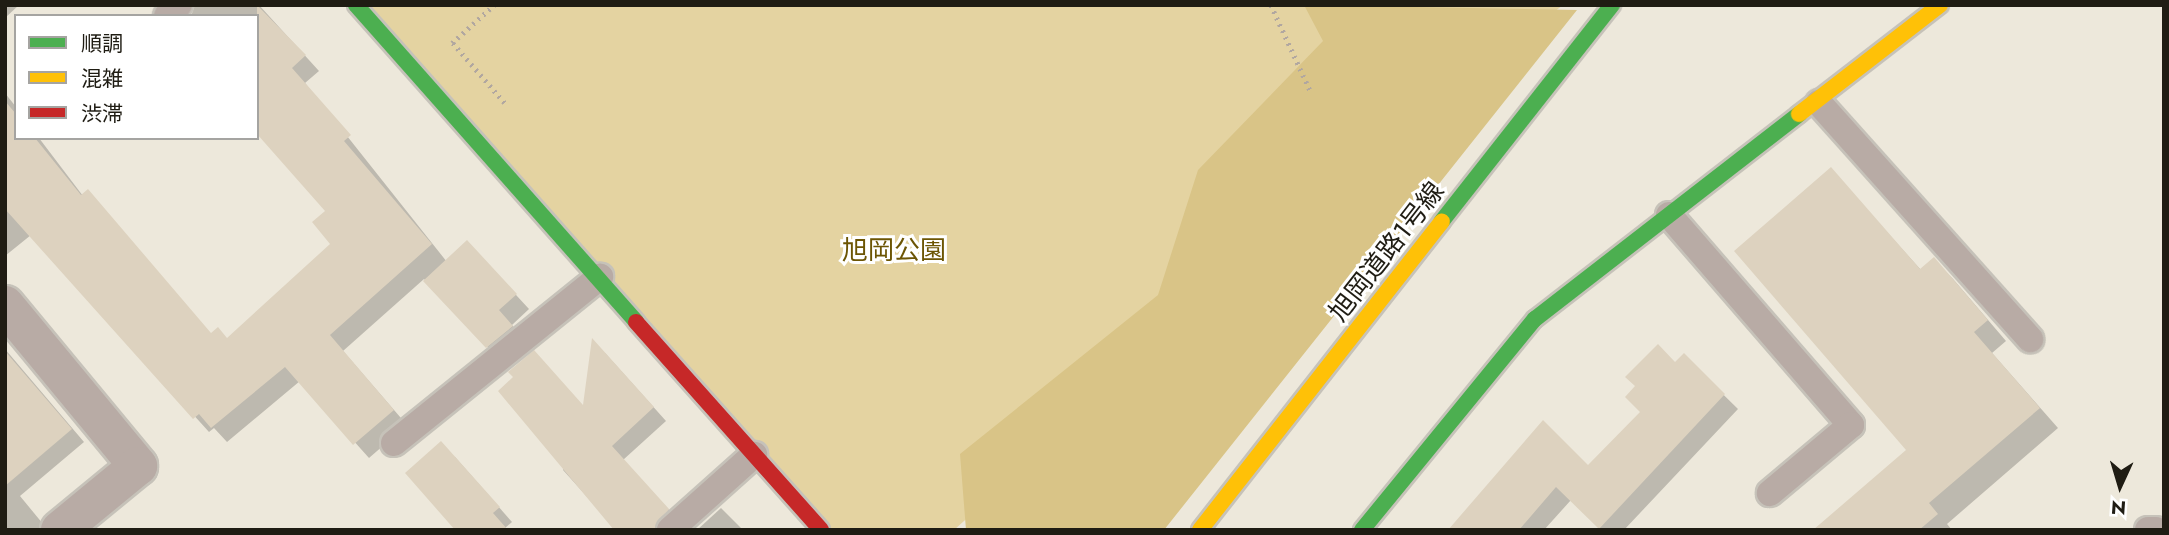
<!DOCTYPE html>
<html>
<head>
<meta charset="utf-8">
<style>
	body { margin:0 }
	#map { position:relative; width:2169px; height:535px; overflow:hidden; background:#ede8db; font-family:Jost,"Noto Sans JP",sans-serif }
	div>[style] { position:absolute }
	[style*='--x'] { left:calc(var(--x)*1px); top:calc(var(--y)*1px); width:calc(var(--w)*1px); rotate:calc(var(--a)*1deg) }
	.green>* { inset:0; background:#e4d3a1 }
	.forest>* { inset:0; background:#d9c487 }
	.shadow>* { inset:0; background:#0003 }
	.building>* { inset:0; background:#ddd2bf }
	.path>* { height:4.5px; margin-top:-2.25px; transform-origin:0; background:repeating-linear-gradient(90deg,#b1a7a0 0 2px,transparent 0 7px) }
	.roads { filter:drop-shadow(2px 0 #c6c2b9) drop-shadow(-2px 0 #c6c2b9) drop-shadow(0 2px #c6c2b9) drop-shadow(0 -2px #c6c2b9) }
	.lane>* { height:26px; margin:-13px; padding:0 13px; transform-origin:13px; border-radius:13px; background:#b8aba5 }
	.street>* { height:38px; margin:-19px; padding:0 19px; transform-origin:19px; border-radius:19px; background:#b8aba5 }
	.fast>* { height:16px; margin:-8px; padding:0 8px; transform-origin:8px; border-radius:8px; background:#4caf50 }
	.slow>* { height:16px; margin:-8px; padding:0 8px; transform-origin:8px; border-radius:8px; background:#ffc107 }
	.jam>* { height:16px; margin:-8px; padding:0 8px; transform-origin:8px; border-radius:8px; background:#c62828 }
	span { translate:-50% -50%; white-space:nowrap; text-align:center; line-height:1.15; -webkit-text-stroke:6px #fff; paint-order:stroke }
	.park-label { font-size:26px; color:#6c5504 }
	.street-label { font-size:26px; color:#1f1c13 }
	.frame { position:absolute; inset:0; border:7px solid #1f1c13; pointer-events:none }
	.legend { position:absolute; left:14px; top:14px; width:245px; height:126px; box-sizing:border-box; background:#fff; border:2px solid #a5a4a1; margin:0; padding:9px 12px; list-style:none; font-size:21px; color:#1f1c13 }
	.legend li { display:flex; align-items:center; gap:14px; height:35px }
	.legend b { width:35px; border:2px solid #a5a4a1 }
	.north { position:absolute; left:2085px; top:451px; width:70px; height:70px; -webkit-text-stroke:5px #fff; paint-order:stroke; rotate:184deg; font-size:19px; font-weight:700; line-height:28px; text-align:center; color:#1f1c13 }
	.north::after { content:''; display:block; margin:auto; width:24px; height:32px; background:#1f1c13; clip-path:polygon(50% 0,100% 100%,50% 72%,0 100%) }
</style>
</head>
<body>
<div id="map">
	<div class="green">
		<i style="clip-path:polygon(353px 5px,1563px 5px,1399px 130px,954px 530px,812px 530px)"></i>
	</div>
	<div class="forest">
		<i style="clip-path:polygon(1304px 5px,1577px 10px,1164px 530px,966px 530px,960px 454px,1158px 295px,1198px 170px,1323px 41px)"></i>
	</div>
	<div class="shadow">
		<i style="clip-path:polygon(5px 5px,19px 5px,5px 18px)"></i>
		<i style="clip-path:polygon(195px 5px,259px 5px,319px 71px,305px 83px,447px 262px,481px 257px,529px 309px,512px 325px,526px 341px,501px 361px,424px 279px,343px 351px,407px 425px,369px 458px,300px 381px,227px 442px,214px 428px,209px 432px,31px 235px,5px 256px,5px 93px,16px 107px,16px 138px,39px 138px,83px 196px,212px 335px,227px 339px,333px 244px,327px 211px,257px 16px,191px 16px)"></i>
		<i style="clip-path:polygon(1831px 170px,1921px 270px,1933px 259px,1953px 279px,2006px 341px,1992px 353px,2058px 428px,1947px 524px,1952px 530px,1820px 530px,1908px 450px)"></i>
		<i style="clip-path:polygon(5px 349px,84px 442px,20px 496px,48px 530px,5px 530px)"></i>
		<i style="clip-path:polygon(605px 353px,666px 421px,623px 460px,681px 523px,675px 530px,617px 530px,563px 470px)"></i>
		<i style="clip-path:polygon(1684px 356px,1738px 409px,1624px 530px,1602px 530px,1571px 500px,1544px 530px,1450px 530px,1588px 468px,1643px 412px)"></i>
		<i style="clip-path:polygon(455px 457px,512px 522px,505px 528px,457px 530px)"></i>
		<i style="clip-path:polygon(721px 508px,743px 530px,697px 530px)"></i>
	</div>
	<div class="building">
		<i style="clip-path:polygon(257px 5px,306px 55px,292px 68px,351px 135px,344px 141px,432px 244px,330px 335px,394px 410px,353px 445px,285px 367px,211px 428px,199px 414px,193px 419px,5px 209px,5px 101px,16px 114px,16px 138px,35px 138px,81px 195px,88px 189px,211px 333px,218px 327px,227px 338px,330px 244px,312px 222px,325px 211px,257px 134px)"></i>
		<i style="clip-path:polygon(1831px 167px,1920px 269px,1934px 257px,1988px 320px,1974px 332px,2040px 408px,1929px 503px,1938px 514px,1919px 530px,1813px 530px,1906px 450px,1734px 251px)"></i>
		<i style="clip-path:polygon(467px 240px,517px 294px,499px 310px,513px 326px,486px 348px,423px 281px)"></i>
		<i style="clip-path:polygon(592px 338px,654px 407px,612px 446px,669px 509px,655px 530px,614px 530px,498px 391px,513px 377px,508px 372px,534px 350px,583px 405px)"></i>
		<i style="clip-path:polygon(1658px 344px,1675px 362px,1684px 353px,1725px 394px,1599px 529px,1556px 487px,1519px 530px,1448px 530px,1543px 420px,1588px 465px,1640px 412px,1625px 397px,1635px 386px,1625px 377px)"></i>
		<i style="clip-path:polygon(5px 351px,72px 429px,5px 486px)"></i>
		<i style="clip-path:polygon(441px 441px,500px 507px,493px 513px,508px 530px,455px 530px,405px 473px)"></i>
	</div>
	<div class="path">
		<i style="--x:1271;--y:5;--w:94;--a:65.4"></i>
		<i style="--x:452;--y:43;--w:57;--a:-42.1"></i>
		<i style="--x:453;--y:43;--w:79;--a:49.1"></i>
	</div>
	<div class="roads">
		<div class="lane">
			<i style="--x:167;--y:16;--w:16;--a:-43"></i>
			<i style="--x:1819;--y:103;--w:317;--a:48.2"></i>
			<i style="--x:1669;--y:215;--w:278;--a:49.1"></i>
			<i style="--x:1851;--y:425;--w:106;--a:140"></i>
			<i style="--x:394;--y:443;--w:265;--a:-38.9"></i>
			<i style="--x:670;--y:530;--w:113;--a:-41.8"></i>
			<i style="--x:2148;--y:530;--w:8;--a:0"></i>
		</div>
		<div class="street">
			<i style="--x:5;--y:305;--w:209;--a:50.4"></i>
			<i style="--x:138;--y:466;--w:101;--a:140.6"></i>
		</div>
		<div class="fast">
			<i style="--x:356;--y:5;--w:423;--a:48.5"></i>
			<i style="--x:1442;--y:221;--w:275;--a:-51.8"></i>
			<i style="--x:1362;--y:530;--w:273;--a:-50.7"></i>
			<i style="--x:1535;--y:319;--w:334;--a:-37.8"></i>
		</div>
		<div class="slow">
			<i style="--x:1799;--y:114;--w:178;--a:-37.7"></i>
			<i style="--x:1200;--y:530;--w:392;--a:-51.9"></i>
		</div>
		<div class="jam">
			<i style="--x:636;--y:322;--w:278;--a:48.3"></i>
		</div>
	</div>
	<div class="park-label">
		<span style="left:894px;top:251px">旭岡公園</span>
	</div>
	<div class="street-label">
		<span style="left:1387px;top:252px;rotate:-52deg">旭岡道路1号線</span>
	</div>
	<div class="frame"></div>
	<ul class="legend">
	<li><b style="height:9px;background:#4caf50"></b>順調</li>
	<li><b style="height:9px;background:#ffc107"></b>混雑</li>
	<li><b style="height:9px;background:#c62828"></b>渋滞</li>
	</ul>
	<div class="north">N</div>
</div>
</body>
</html>
